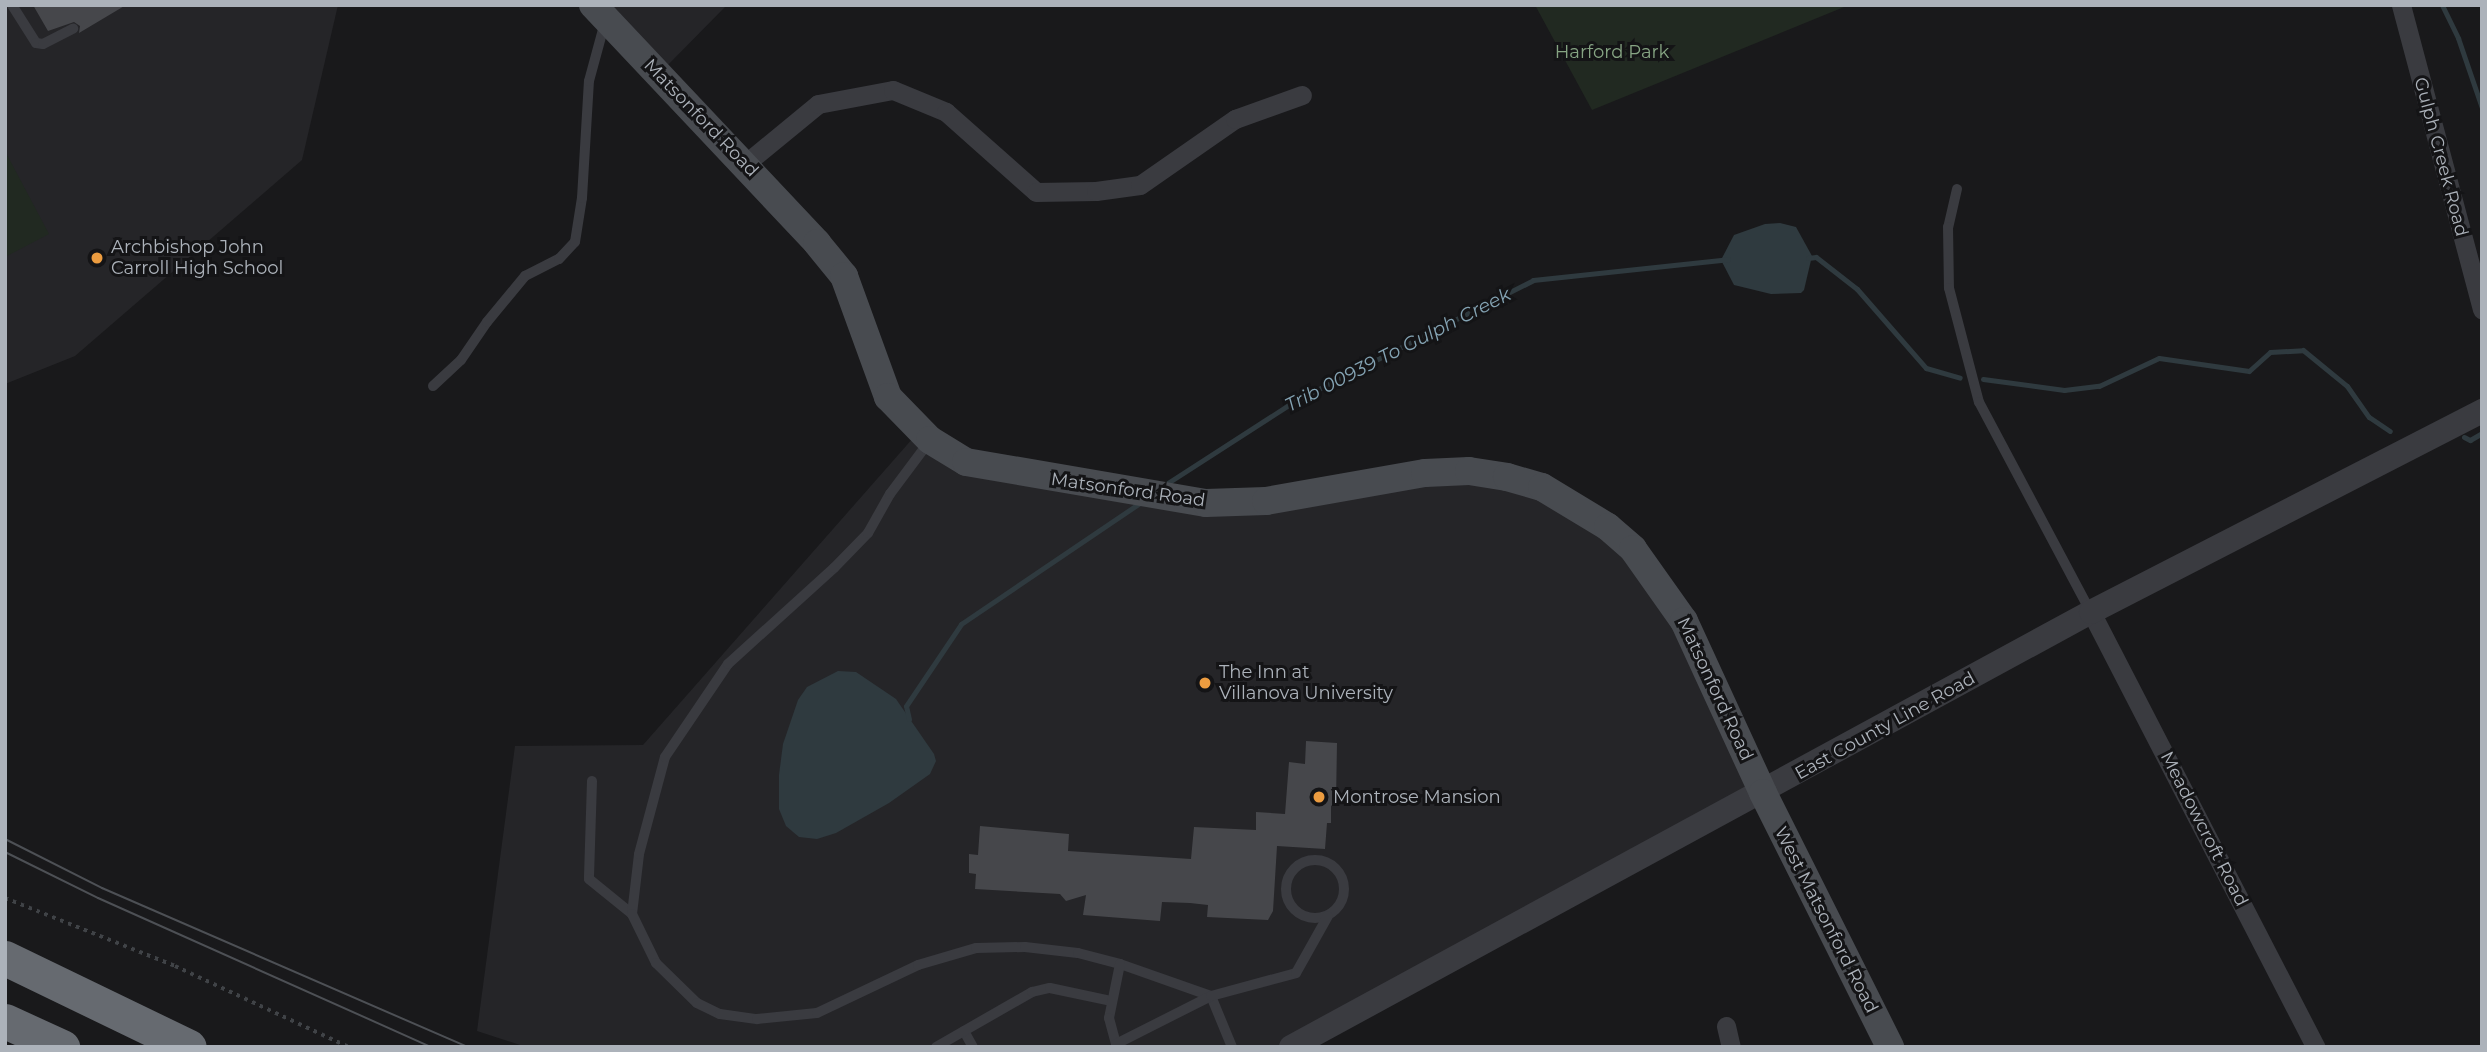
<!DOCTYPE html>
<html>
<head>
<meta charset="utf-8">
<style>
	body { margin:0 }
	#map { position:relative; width:2487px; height:1052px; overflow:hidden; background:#19191b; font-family:Montserrat,sans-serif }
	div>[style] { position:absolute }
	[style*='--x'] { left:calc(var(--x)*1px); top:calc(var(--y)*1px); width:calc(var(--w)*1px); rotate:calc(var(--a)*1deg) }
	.built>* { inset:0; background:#252528 }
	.green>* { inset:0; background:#212921 }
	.water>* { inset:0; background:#2f3a3f }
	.stream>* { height:5px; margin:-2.5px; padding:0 2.5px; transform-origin:2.5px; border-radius:2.5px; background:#2f3a3f }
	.building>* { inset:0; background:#46474b }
	.path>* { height:3.5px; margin-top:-1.75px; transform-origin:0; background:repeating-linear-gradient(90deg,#404347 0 3.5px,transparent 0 8.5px) }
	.service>* { height:10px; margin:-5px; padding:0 5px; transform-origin:5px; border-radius:5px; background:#3a3b40 }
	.service>.ring { margin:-5px; padding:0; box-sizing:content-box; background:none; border:10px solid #3a3b40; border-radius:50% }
	.minor>* { height:19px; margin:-9.5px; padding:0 9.5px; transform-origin:9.5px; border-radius:9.5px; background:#3a3b40 }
	.tertiary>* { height:24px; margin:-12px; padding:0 12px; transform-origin:12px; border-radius:12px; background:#3a3b40 }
	.secondary>* { height:28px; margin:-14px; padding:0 14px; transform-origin:14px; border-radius:14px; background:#484b50 }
	.motorway>* { height:35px; margin:-17.5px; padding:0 17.5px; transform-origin:17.5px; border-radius:17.5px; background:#666a70 }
	.tram>* { height:2px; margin:-1px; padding:0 1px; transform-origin:1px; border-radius:1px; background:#4d5055 }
	.dots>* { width:19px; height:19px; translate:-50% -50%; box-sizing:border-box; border:4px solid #141416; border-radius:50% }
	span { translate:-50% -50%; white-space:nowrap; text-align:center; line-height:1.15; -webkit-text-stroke:6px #141416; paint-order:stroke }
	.park-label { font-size:18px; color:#86a483 }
	.street-label { font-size:18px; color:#acb2ba }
	.poi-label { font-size:18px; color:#acb2ba }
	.left { translate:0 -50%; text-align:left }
	.water-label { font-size:19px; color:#84a3b3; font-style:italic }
	.frame { position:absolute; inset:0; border:7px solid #acb2ba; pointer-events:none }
</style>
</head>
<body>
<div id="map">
	<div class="built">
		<i style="clip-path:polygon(5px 5px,338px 5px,302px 160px,75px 356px,5px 384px)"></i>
		<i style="clip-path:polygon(593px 5px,727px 5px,659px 74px)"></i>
		<i style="clip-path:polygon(921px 429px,930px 440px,1206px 503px,1507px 477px,1633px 549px,1763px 793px,1291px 1047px,526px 1047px,477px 1031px,515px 746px,643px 745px)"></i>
	</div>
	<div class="green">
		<i style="clip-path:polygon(1535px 5px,1849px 5px,1592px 110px)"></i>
		<i style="clip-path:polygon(5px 151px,49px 234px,5px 257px)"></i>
	</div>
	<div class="water">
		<i style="clip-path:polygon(1780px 223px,1796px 227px,1812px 256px,1804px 290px,1801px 293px,1771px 294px,1734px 285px,1721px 260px,1734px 235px,1765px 224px)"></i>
		<i style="clip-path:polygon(838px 671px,856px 672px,896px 699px,934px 754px,936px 761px,930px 774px,889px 803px,836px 833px,817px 839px,799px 837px,786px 826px,779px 809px,779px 775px,783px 744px,798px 700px,807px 687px)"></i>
	</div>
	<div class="stream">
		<i style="--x:2442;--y:5;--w:37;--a:64"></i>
		<i style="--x:2458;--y:38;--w:74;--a:71.1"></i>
		<i style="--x:1808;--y:258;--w:8;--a:-7"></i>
		<i style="--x:1816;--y:257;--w:52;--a:38"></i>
		<i style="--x:1857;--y:289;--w:105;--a:48.9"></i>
		<i style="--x:1926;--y:368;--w:35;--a:16"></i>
		<i style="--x:1983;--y:379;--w:82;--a:7.7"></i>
		<i style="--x:2064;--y:390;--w:35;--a:-7"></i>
		<i style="--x:2099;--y:386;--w:66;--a:-25"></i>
		<i style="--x:2159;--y:358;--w:91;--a:8.2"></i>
		<i style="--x:2249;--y:371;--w:28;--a:-42"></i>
		<i style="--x:2270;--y:352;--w:33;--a:-3"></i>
		<i style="--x:2303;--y:350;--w:57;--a:39.3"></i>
		<i style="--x:2347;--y:386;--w:38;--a:55"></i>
		<i style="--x:2369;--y:417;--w:25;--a:34"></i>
		<i style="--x:2464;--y:437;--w:7;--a:27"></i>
		<i style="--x:2470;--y:440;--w:14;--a:-30"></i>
		<i style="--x:1163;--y:486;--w:157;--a:-32.8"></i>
		<i style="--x:1295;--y:401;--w:267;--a:-26.9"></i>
		<i style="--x:1533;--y:280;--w:196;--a:-6.1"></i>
		<i style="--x:909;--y:719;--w:13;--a:-103"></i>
		<i style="--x:906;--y:706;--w:99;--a:-56.1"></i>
		<i style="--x:961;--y:624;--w:217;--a:-34.1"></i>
	</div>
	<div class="building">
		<i style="clip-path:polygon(33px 5px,126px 5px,79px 33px,80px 26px,74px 22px,48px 31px)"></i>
		<i style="clip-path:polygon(1306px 741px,1337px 743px,1336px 802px,1331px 806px,1331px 823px,1327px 823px,1325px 849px,1277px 846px,1273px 911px,1268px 920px,1207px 917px,1208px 905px,1190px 903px,1162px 902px,1160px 921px,1083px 915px,1086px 895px,1066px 901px,1060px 894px,975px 889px,976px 874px,969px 873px,969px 854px,978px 855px,980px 826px,1069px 834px,1068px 851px,1191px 859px,1194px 827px,1256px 830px,1256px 812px,1285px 814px,1289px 762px,1305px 764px)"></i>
	</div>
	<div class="path">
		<i style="--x:5;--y:898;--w:183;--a:21.8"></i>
		<i style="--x:175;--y:966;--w:192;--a:25"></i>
	</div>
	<div class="service">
		<i style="--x:12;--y:5;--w:45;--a:57.7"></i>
		<i style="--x:36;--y:43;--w:7;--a:8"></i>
		<i style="--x:43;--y:44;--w:34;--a:-27"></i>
		<i style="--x:1957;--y:189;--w:39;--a:103"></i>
		<i style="--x:1948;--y:227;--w:61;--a:89.1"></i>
		<i style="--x:1949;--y:288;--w:118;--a:75.3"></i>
		<i style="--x:1979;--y:402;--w:237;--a:62"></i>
		<i style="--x:433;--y:386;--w:38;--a:-43"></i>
		<i style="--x:461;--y:360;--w:46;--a:-55.6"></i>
		<i style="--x:487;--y:322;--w:60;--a:-50.4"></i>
		<i style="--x:525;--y:276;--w:38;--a:-27"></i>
		<i style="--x:559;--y:259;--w:23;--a:-47"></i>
		<i style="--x:575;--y:242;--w:45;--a:-81"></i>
		<i style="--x:582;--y:198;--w:117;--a:-86.6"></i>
		<i style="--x:589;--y:81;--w:61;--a:-74.8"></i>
		<i style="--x:592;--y:781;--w:98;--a:91.8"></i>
		<i style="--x:589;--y:879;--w:55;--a:39.1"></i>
		<i style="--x:632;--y:914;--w:60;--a:-83.3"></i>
		<i style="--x:639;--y:854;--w:100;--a:-75"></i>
		<i style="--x:665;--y:757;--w:112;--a:-55.9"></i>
		<i style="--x:728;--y:664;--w:143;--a:-42.2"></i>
		<i style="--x:834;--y:568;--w:49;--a:-45.8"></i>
		<i style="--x:868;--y:533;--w:45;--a:-60.6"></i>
		<i style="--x:890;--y:494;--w:64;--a:-53.3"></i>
		<i class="ring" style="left:1286px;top:860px;width:48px;height:48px"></i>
		<i style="--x:632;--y:914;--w:55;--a:63.9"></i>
		<i style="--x:656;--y:963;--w:57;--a:44.3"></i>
		<i style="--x:697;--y:1003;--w:25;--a:26"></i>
		<i style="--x:720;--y:1014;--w:37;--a:8"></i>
		<i style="--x:757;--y:1019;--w:60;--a:-5.7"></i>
		<i style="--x:817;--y:1013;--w:112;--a:-25.4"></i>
		<i style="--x:918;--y:965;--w:60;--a:-16.3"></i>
		<i style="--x:976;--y:948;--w:49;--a:-1.2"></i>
		<i style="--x:1025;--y:947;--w:53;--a:6.5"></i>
		<i style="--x:1078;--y:953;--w:43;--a:14.7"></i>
		<i style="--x:964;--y:1031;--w:18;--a:61"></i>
		<i style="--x:936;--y:1047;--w:111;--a:-29.8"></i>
		<i style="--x:1032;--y:992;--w:18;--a:-13"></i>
		<i style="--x:1050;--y:988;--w:62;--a:12"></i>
		<i style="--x:1232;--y:1047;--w:55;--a:-112.4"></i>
		<i style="--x:1211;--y:996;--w:96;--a:-160.6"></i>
		<i style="--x:1120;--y:964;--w:55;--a:101.5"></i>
		<i style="--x:1109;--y:1018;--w:27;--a:75"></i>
		<i style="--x:1116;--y:1044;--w:106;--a:-26.8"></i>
		<i style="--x:1211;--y:996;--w:88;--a:-15.1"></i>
		<i style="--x:1296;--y:973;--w:65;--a:-60.7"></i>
	</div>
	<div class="minor">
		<i style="--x:2401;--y:5;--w:315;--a:75.1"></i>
		<i style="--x:745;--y:164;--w:94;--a:-39.4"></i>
		<i style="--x:818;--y:104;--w:76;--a:-10.6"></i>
		<i style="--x:893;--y:90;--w:57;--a:22.5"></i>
		<i style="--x:946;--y:112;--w:120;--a:41.6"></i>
		<i style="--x:1036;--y:192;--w:60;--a:-1"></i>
		<i style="--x:1096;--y:191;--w:44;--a:-7.8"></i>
		<i style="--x:1140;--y:185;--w:116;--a:-34.8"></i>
		<i style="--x:1235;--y:119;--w:71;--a:-19.7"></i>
		<i style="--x:2091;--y:612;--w:490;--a:62.7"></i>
		<i style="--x:1726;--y:1026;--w:22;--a:77"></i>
	</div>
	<div class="tertiary">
		<i style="--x:1291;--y:1047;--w:911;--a:-28.54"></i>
		<i style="--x:2091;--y:612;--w:440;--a:-27.2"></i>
	</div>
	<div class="secondary">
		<i style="--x:593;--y:5;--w:327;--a:46.7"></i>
		<i style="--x:817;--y:243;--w:43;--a:50.7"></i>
		<i style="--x:844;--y:276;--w:129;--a:70"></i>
		<i style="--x:888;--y:397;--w:60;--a:45.7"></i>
		<i style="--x:930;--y:440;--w:42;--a:31.4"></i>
		<i style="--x:966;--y:462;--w:243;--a:9.7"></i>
		<i style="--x:1206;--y:503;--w:60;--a:-1.9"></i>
		<i style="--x:1266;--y:501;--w:161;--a:-10"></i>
		<i style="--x:1425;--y:473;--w:44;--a:-2.6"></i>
		<i style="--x:1469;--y:471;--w:38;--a:9"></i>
		<i style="--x:1507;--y:477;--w:36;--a:16"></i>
		<i style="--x:1542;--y:487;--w:77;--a:31.2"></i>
		<i style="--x:1608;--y:527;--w:33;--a:41"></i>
		<i style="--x:1633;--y:549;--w:88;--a:54.7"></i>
		<i style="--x:1684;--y:621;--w:189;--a:65.3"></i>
		<i style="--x:1763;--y:793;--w:284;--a:63.4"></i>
	</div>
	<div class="motorway">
		<i style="--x:5;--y:958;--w:204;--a:25.8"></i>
		<i style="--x:5;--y:1021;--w:63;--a:24.5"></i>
	</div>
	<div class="tram">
		<i style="--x:5;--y:839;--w:109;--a:26.8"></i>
		<i style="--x:102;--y:888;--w:398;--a:23.5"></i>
		<i style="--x:5;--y:852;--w:104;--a:26.3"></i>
		<i style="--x:98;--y:898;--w:365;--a:24.1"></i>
	</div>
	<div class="dots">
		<i style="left:97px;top:258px;background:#ec9c40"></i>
		<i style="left:1205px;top:683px;background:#ec9c40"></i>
		<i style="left:1319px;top:797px;background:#ec9c40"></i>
	</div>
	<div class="park-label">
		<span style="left:1612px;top:52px">Harford Park</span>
	</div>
	<div class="street-label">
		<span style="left:701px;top:118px;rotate:46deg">Matsonford Road</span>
		<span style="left:2441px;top:157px;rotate:75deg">Gulph Creek Road</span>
		<span style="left:1128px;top:490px;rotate:8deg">Matsonford Road</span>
		<span style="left:1715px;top:689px;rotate:65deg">Matsonford Road</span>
		<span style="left:1885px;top:726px;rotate:-29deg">East County Line Road</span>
		<span style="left:2204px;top:829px;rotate:63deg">Meadowcroft Road</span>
		<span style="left:1826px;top:920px;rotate:63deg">West Matsonford Road</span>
	</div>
	<div class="poi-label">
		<span class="left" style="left:111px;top:258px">Archbishop John<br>Carroll High School</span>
		<span class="left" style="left:1219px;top:683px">The Inn at<br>Villanova University</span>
		<span class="left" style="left:1333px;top:797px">Montrose Mansion</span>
	</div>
	<div class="water-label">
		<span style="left:1398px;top:350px;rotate:-27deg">Trib 00939 To Gulph Creek</span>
	</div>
	<div class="frame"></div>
</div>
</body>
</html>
